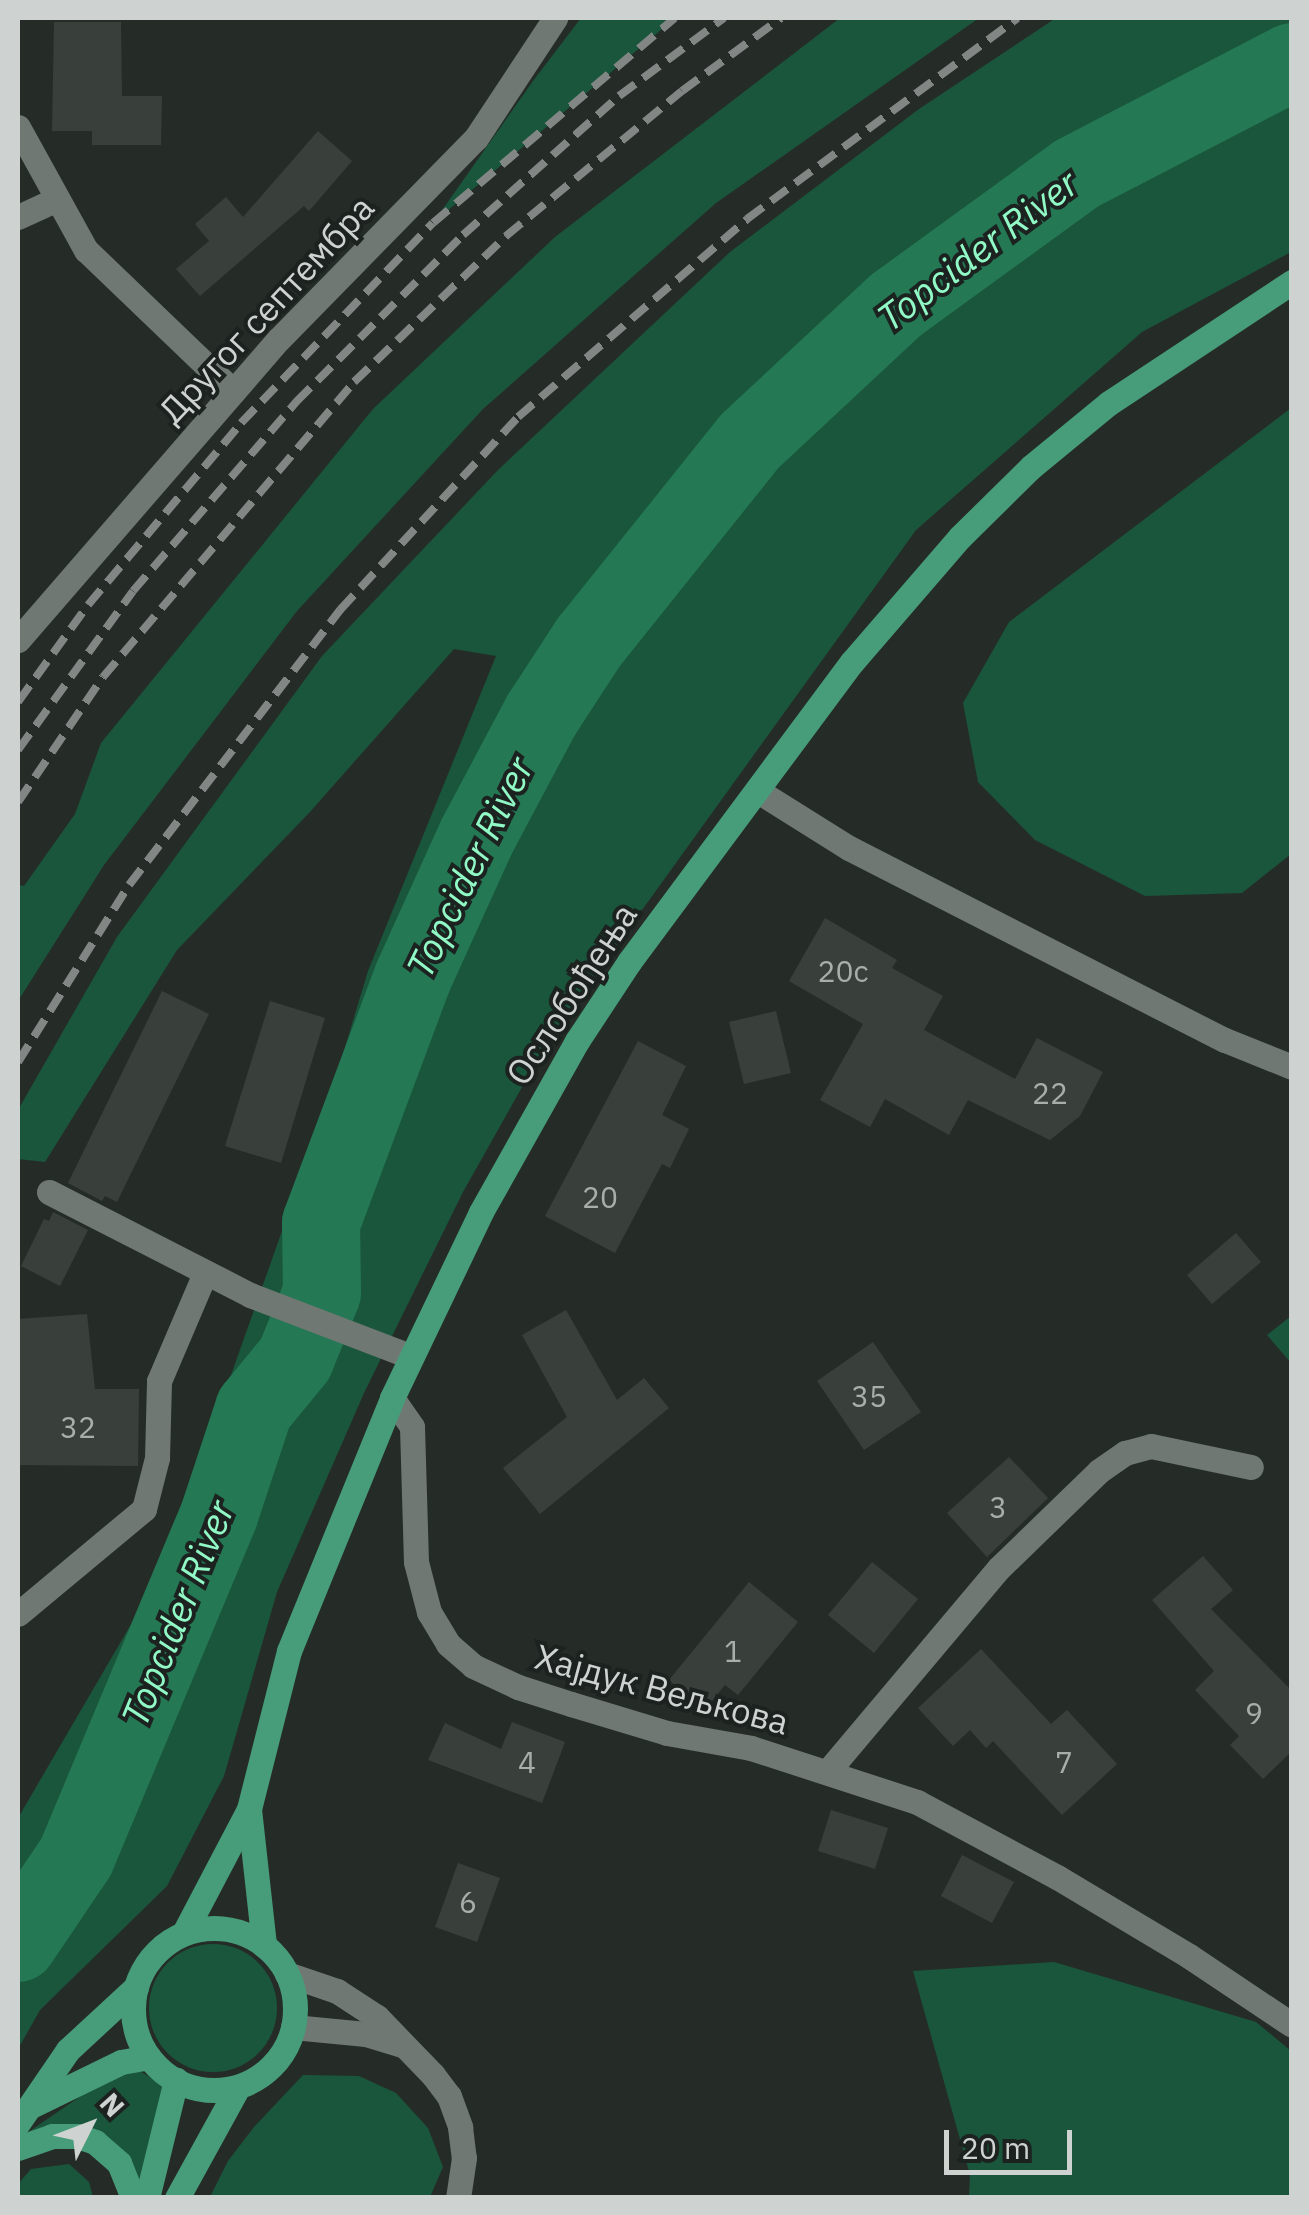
<!DOCTYPE html>
<html>
<head>
<meta charset="utf-8">
<style>
	body { margin:0 }
	#map { position:relative; width:1309px; height:2215px; overflow:hidden; background:#252c28; font-family:"IBM Plex Sans",sans-serif }
	div>[style] { position:absolute }
	[style*='--x'] { left:calc(var(--x)*1px); top:calc(var(--y)*1px); width:calc(var(--w)*1px); rotate:calc(var(--a)*1deg) }
	.green>* { inset:0; background:#1a563c }
	.round { border-radius:50% }
	.river>* { height:78px; margin:-39px; padding:0 39px; transform-origin:39px; border-radius:39px; background:#247854 }
	.building>* { inset:0; background:#39403c }
	.minor>* { height:25px; margin:-12.5px; padding:0 12.5px; transform-origin:12.5px; border-radius:12.5px; background:#707874 }
	.major>* { height:25px; margin:-12.5px; padding:0 12.5px; transform-origin:12.5px; border-radius:12.5px; background:#479d7a }
	.major>.ring { margin:-12.5px; padding:0; box-sizing:content-box; background:none; border:25px solid #479d7a; border-radius:50% }
	.rail>* { height:8px; margin-top:-4px; transform-origin:0; background:repeating-linear-gradient(90deg,#828785 0 20px,transparent 0 30px) }
	span { translate:-50% -50%; white-space:nowrap; text-align:center; line-height:1.15; -webkit-text-stroke:8px #1c221f; paint-order:stroke }
	.number-label { font-size:30px; color:#a9aeab }
	.number-label span { -webkit-text-stroke-width:0 }
	.street-label { font-size:35px; color:#ced2d0 }
	.water-label { font-size:38px; color:#91f9c6; font-style:italic }
	.frame { position:absolute; inset:0; border:20px solid #ced2d0; pointer-events:none }
	.north { position:absolute; left:40px; top:2075px; width:100px; height:100px; -webkit-text-stroke:8px #1c221f; paint-order:stroke; rotate:48deg; font-size:28px; font-weight:700; line-height:40px; text-align:center; color:#ced2d0 }
	.north::after { content:''; display:block; margin:auto; width:35px; height:45px; background:#ced2d0; clip-path:polygon(50% 0,100% 100%,50% 72%,0 100%) }
	.scale { position:absolute; left:944px; top:2130px; width:128px; height:45px; box-sizing:border-box; border:5px solid #ced2d0; border-top:0; padding-left:12px; font-size:30px; line-height:35px; white-space:nowrap; color:#ced2d0; -webkit-text-stroke:8px #1c221f; paint-order:stroke }
</style>
</head>
<body>
<div id="map">
	<div class="green">
		<i style="clip-path:polygon(581px 18px,675px 18px,433px 223px,533px 81px)"></i>
		<i style="clip-path:polygon(840px 18px,979px 18px,716px 203px,483px 409px,297px 611px,104px 865px,18px 1001px,18px 885px,24px 886px,75px 814px,101px 743px,373px 409px,555px 237px)"></i>
		<i style="clip-path:polygon(1056px 18px,1291px 18px,1291px 30px,1173px 86px,1072px 149px,820px 338px,607px 568px,442px 865px,354px 1082px,386px 1074px,495px 802px,685px 517px,896px 305px,1172px 122px,1291px 69px,1291px 252px,1142px 332px,916px 530px,549px 1039px,463px 1192px,364px 1393px,277px 1592px,224px 1776px,167px 1886px,40px 2010px,18px 2049px,18px 1818px,161px 1573px,333px 1087px,368px 971px,496px 656px,454px 649px,309px 813px,177px 950px,45px 1162px,18px 1159px,18px 1110px,117px 937px,322px 656px,498px 470px,730px 252px,919px 109px)"></i>
		<i style="clip-path:polygon(1291px 408px,1291px 854px,1242px 893px,1145px 896px,1035px 840px,978px 782px,963px 703px,1009px 622px)"></i>
		<i style="clip-path:polygon(1291px 1316px,1291px 1363px,1267px 1335px)"></i>
		<i class="round" style="left:149px;top:1944px;width:128px;height:128px"></i>
		<i style="clip-path:polygon(1054px 1962px,1256px 2022px,1291px 2051px,1291px 2197px,969px 2197px,970px 2175px,913px 1971px)"></i>
		<i style="clip-path:polygon(138px 2070px,163px 2085px,140px 2190px,126px 2157px,18px 2139px,103px 2081px)"></i>
		<i style="clip-path:polygon(303px 2075px,359px 2076px,396px 2093px,428px 2128px,443px 2167px,430px 2197px,210px 2197px,228px 2161px,254px 2127px)"></i>
		<i style="clip-path:polygon(69px 2164px,89px 2182px,93px 2197px,18px 2197px,18px 2184px,31px 2169px)"></i>
	</div>
	<div class="river">
		<i style="--x:18;--y:1943;--w:104;--a:-56"></i>
		<i style="--x:76;--y:1857;--w:371;--a:-67.3"></i>
		<i style="--x:219;--y:1515;--w:112;--a:-71.7"></i>
		<i style="--x:254;--y:1409;--w:65;--a:-50.6"></i>
		<i style="--x:295;--y:1359;--w:71;--a:-67.8"></i>
		<i style="--x:322;--y:1293;--w:70;--a:-90.8"></i>
		<i style="--x:321;--y:1223;--w:263;--a:-69.5"></i>
		<i style="--x:413;--y:977;--w:155;--a:-65.6"></i>
		<i style="--x:477;--y:836;--w:138;--a:-62"></i>
		<i style="--x:542;--y:714;--w:86;--a:-56.9"></i>
		<i style="--x:589;--y:642;--w:256;--a:-51.3"></i>
		<i style="--x:749;--y:442;--w:201;--a:-43"></i>
		<i style="--x:896;--y:305;--w:223;--a:-36"></i>
		<i style="--x:1076;--y:174;--w:243;--a:-27.4"></i>
	</div>
	<div class="building">
		<i style="clip-path:polygon(54px 22px,121px 22px,122px 96px,162px 96px,161px 145px,92px 145px,92px 131px,52px 131px)"></i>
		<i style="clip-path:polygon(318px 131px,352px 161px,309px 211px,304px 206px,200px 296px,176px 269px,209px 241px,195px 224px,226px 197px,243px 217px)"></i>
		<i style="clip-path:polygon(825px 918px,897px 960px,892px 968px,943px 996px,924px 1030px,1015px 1079px,1037px 1038px,1103px 1072px,1080px 1116px,1050px 1140px,968px 1100px,949px 1135px,885px 1099px,870px 1127px,820px 1100px,863px 1024px,789px 981px)"></i>
		<i style="clip-path:polygon(162px 991px,209px 1014px,117px 1202px,105px 1196px,102px 1201px,68px 1183px)"></i>
		<i style="clip-path:polygon(270px 1001px,325px 1018px,281px 1163px,225px 1146px)"></i>
		<i style="clip-path:polygon(776px 1011px,791px 1073px,744px 1084px,729px 1022px)"></i>
		<i style="clip-path:polygon(638px 1041px,686px 1066px,662px 1115px,689px 1129px,670px 1168px,662px 1164px,615px 1253px,545px 1216px)"></i>
		<i style="clip-path:polygon(53px 1212px,88px 1230px,60px 1286px,21px 1266px,44px 1219px,49px 1221px)"></i>
		<i style="clip-path:polygon(1236px 1233px,1261px 1262px,1212px 1304px,1187px 1275px)"></i>
		<i style="clip-path:polygon(566px 1310px,617px 1400px,644px 1378px,669px 1408px,540px 1514px,503px 1468px,567px 1417px,522px 1335px)"></i>
		<i style="clip-path:polygon(87px 1314px,95px 1389px,139px 1389px,138px 1466px,18px 1465px,18px 1319px)"></i>
		<i style="clip-path:polygon(873px 1342px,921px 1412px,864px 1450px,817px 1381px)"></i>
		<i style="clip-path:polygon(1009px 1457px,1048px 1498px,987px 1557px,947px 1513px)"></i>
		<i style="clip-path:polygon(1203px 1556px,1233px 1590px,1211px 1609px,1292px 1691px,1292px 1751px,1263px 1779px,1230px 1745px,1239px 1736px,1195px 1690px,1214px 1671px,1152px 1600px)"></i>
		<i style="clip-path:polygon(872px 1562px,918px 1599px,874px 1653px,828px 1615px)"></i>
		<i style="clip-path:polygon(749px 1582px,798px 1622px,738px 1695px,725px 1685px,705px 1709px,669px 1680px)"></i>
		<i style="clip-path:polygon(981px 1649px,1051px 1724px,1067px 1710px,1117px 1764px,1062px 1815px,993px 1741px,986px 1748px,970px 1730px,953px 1746px,918px 1708px)"></i>
		<i style="clip-path:polygon(512px 1722px,565px 1742px,542px 1803px,428px 1760px,445px 1723px,501px 1749px)"></i>
		<i style="clip-path:polygon(831px 1810px,888px 1828px,875px 1869px,818px 1851px)"></i>
		<i style="clip-path:polygon(962px 1855px,1014px 1882px,992px 1923px,941px 1896px)"></i>
		<i style="clip-path:polygon(458px 1863px,500px 1878px,477px 1942px,435px 1927px)"></i>
	</div>
	<div class="minor">
		<i style="--x:18;--y:127;--w:141;--a:61.1"></i>
		<i style="--x:86;--y:250;--w:204;--a:43.8"></i>
		<i style="--x:18;--y:217;--w:41;--a:-24.7"></i>
		<i style="--x:18;--y:640;--w:398;--a:-49.1"></i>
		<i style="--x:279;--y:339;--w:281;--a:-45.6"></i>
		<i style="--x:476;--y:138;--w:144;--a:-56.6"></i>
		<i style="--x:758;--y:791;--w:107;--a:32.1"></i>
		<i style="--x:849;--y:848;--w:422;--a:27.1"></i>
		<i style="--x:1225;--y:1040;--w:72;--a:21.9"></i>
		<i style="--x:49;--y:1192;--w:226;--a:27.1"></i>
		<i style="--x:250;--y:1295;--w:173;--a:20.9"></i>
		<i style="--x:392;--y:1398;--w:35;--a:55"></i>
		<i style="--x:412;--y:1427;--w:135;--a:88.3"></i>
		<i style="--x:416;--y:1562;--w:52;--a:75.4"></i>
		<i style="--x:429;--y:1612;--w:37;--a:59"></i>
		<i style="--x:448;--y:1644;--w:33;--a:41"></i>
		<i style="--x:473;--y:1666;--w:50;--a:25"></i>
		<i style="--x:518;--y:1687;--w:56;--a:17.8"></i>
		<i style="--x:571;--y:1704;--w:100;--a:16.8"></i>
		<i style="--x:667;--y:1733;--w:85;--a:10.1"></i>
		<i style="--x:751;--y:1748;--w:175;--a:18"></i>
		<i style="--x:917;--y:1802;--w:159;--a:28.2"></i>
		<i style="--x:1057;--y:1877;--w:154;--a:30.9"></i>
		<i style="--x:1189;--y:1956;--w:124;--a:33.8"></i>
		<i style="--x:18;--y:1614;--w:164;--a:-39.8"></i>
		<i style="--x:144;--y:1509;--w:53;--a:-75.7"></i>
		<i style="--x:157;--y:1458;--w:77;--a:-88.5"></i>
		<i style="--x:159;--y:1381;--w:117;--a:-66.9"></i>
		<i style="--x:828;--y:1771;--w:265;--a:-49.9"></i>
		<i style="--x:999;--y:1568;--w:139;--a:-44.1"></i>
		<i style="--x:1099;--y:1471;--w:32;--a:-35"></i>
		<i style="--x:1125;--y:1453;--w:27;--a:-15"></i>
		<i style="--x:1151;--y:1446;--w:102;--a:11.9"></i>
		<i style="--x:287;--y:1974;--w:53;--a:18.8"></i>
		<i style="--x:337;--y:1991;--w:48;--a:33"></i>
		<i style="--x:377;--y:2017;--w:81;--a:46"></i>
		<i style="--x:433;--y:2075;--w:26;--a:53"></i>
		<i style="--x:449;--y:2096;--w:33;--a:70"></i>
		<i style="--x:460;--y:2127;--w:31;--a:83"></i>
		<i style="--x:464;--y:2158;--w:40;--a:98.5"></i>
		<i style="--x:293;--y:2027;--w:73;--a:5.5"></i>
		<i style="--x:366;--y:2034;--w:37;--a:17"></i>
	</div>
	<div class="major">
		<i style="--x:249;--y:1809;--w:137;--a:83.7"></i>
		<i class="ring" style="left:133px;top:1928px;width:137px;height:137px"></i>
		<i style="--x:184;--y:1933;--w:140;--a:-62.3"></i>
		<i style="--x:249;--y:1809;--w:163;--a:-75.8"></i>
		<i style="--x:289;--y:1651;--w:273;--a:-67.8"></i>
		<i style="--x:392;--y:1398;--w:206;--a:-64.4"></i>
		<i style="--x:481;--y:1212;--w:196;--a:-60.7"></i>
		<i style="--x:577;--y:1041;--w:95;--a:-56.6"></i>
		<i style="--x:629;--y:962;--w:374;--a:-53.4"></i>
		<i style="--x:852;--y:662;--w:165;--a:-49.2"></i>
		<i style="--x:960;--y:537;--w:100;--a:-44.6"></i>
		<i style="--x:1031;--y:467;--w:101;--a:-39.4"></i>
		<i style="--x:1109;--y:403;--w:219;--a:-33.5"></i>
		<i style="--x:33;--y:2105;--w:98;--a:-26"></i>
		<i style="--x:121;--y:2062;--w:28;--a:-10"></i>
		<i style="--x:18;--y:2123;--w:88;--a:-55.6"></i>
		<i style="--x:68;--y:2050;--w:93;--a:-42.8"></i>
		<i style="--x:18;--y:2148;--w:36;--a:-19"></i>
		<i style="--x:52;--y:2136;--w:25;--a:0"></i>
		<i style="--x:77;--y:2136;--w:19;--a:18"></i>
		<i style="--x:95;--y:2142;--w:32;--a:41"></i>
		<i style="--x:119;--y:2163;--w:38;--a:68"></i>
		<i style="--x:147;--y:2198;--w:122;--a:-76.2"></i>
		<i style="--x:177;--y:2198;--w:127;--a:-61.2"></i>
	</div>
	<div class="rail">
		<i style="--x:18;--y:702;--w:120;--a:-54.2"></i>
		<i style="--x:88;--y:605;--w:238;--a:-49.9"></i>
		<i style="--x:241;--y:423;--w:277;--a:-46.2"></i>
		<i style="--x:433;--y:223;--w:317;--a:-40.3"></i>
		<i style="--x:18;--y:750;--w:196;--a:-54.1"></i>
		<i style="--x:133;--y:591;--w:250;--a:-49.2"></i>
		<i style="--x:296;--y:402;--w:236;--a:-45"></i>
		<i style="--x:463;--y:235;--w:209;--a:-41.7"></i>
		<i style="--x:619;--y:96;--w:131;--a:-36.6"></i>
		<i style="--x:18;--y:802;--w:151;--a:-55.8"></i>
		<i style="--x:103;--y:677;--w:387;--a:-49.6"></i>
		<i style="--x:354;--y:382;--w:211;--a:-43.8"></i>
		<i style="--x:506;--y:236;--w:228;--a:-39.5"></i>
		<i style="--x:682;--y:91;--w:123;--a:-36.4"></i>
		<i style="--x:18;--y:1062;--w:209;--a:-57.9"></i>
		<i style="--x:129;--y:885;--w:347;--a:-52.5"></i>
		<i style="--x:340;--y:610;--w:263;--a:-47.3"></i>
		<i style="--x:518;--y:417;--w:303;--a:-40.8"></i>
		<i style="--x:747;--y:219;--w:337;--a:-36.6"></i>
	</div>
	<div class="number-label">
		<span style="left:843px;top:971px">20c</span>
		<span style="left:1050px;top:1093px">22</span>
		<span style="left:600px;top:1197px">20</span>
		<span style="left:869px;top:1396px">35</span>
		<span style="left:78px;top:1427px">32</span>
		<span style="left:998px;top:1507px">3</span>
		<span style="left:733px;top:1651px">1</span>
		<span style="left:1254px;top:1713px">9</span>
		<span style="left:527px;top:1762px">4</span>
		<span style="left:1064px;top:1762px">7</span>
		<span style="left:468px;top:1902px">6</span>
	</div>
	<div class="street-label">
		<span style="left:266px;top:309px;rotate:-47deg">Другог септембра</span>
		<span style="left:571px;top:994px;rotate:-57deg">Ослобођења</span>
		<span style="left:662px;top:1689px;rotate:15deg">Хајдук Вељкова</span>
	</div>
	<div class="water-label">
		<span style="left:977px;top:250px;rotate:-37deg">Topcider River</span>
		<span style="left:469px;top:867px;rotate:-64deg">Topcider River</span>
		<span style="left:177px;top:1613px;rotate:-68deg">Topcider River</span>
	</div>
	<div class="frame"></div>
	<div class="north">N</div>
	<div class="scale">20 m</div>
</div>
</body>
</html>
